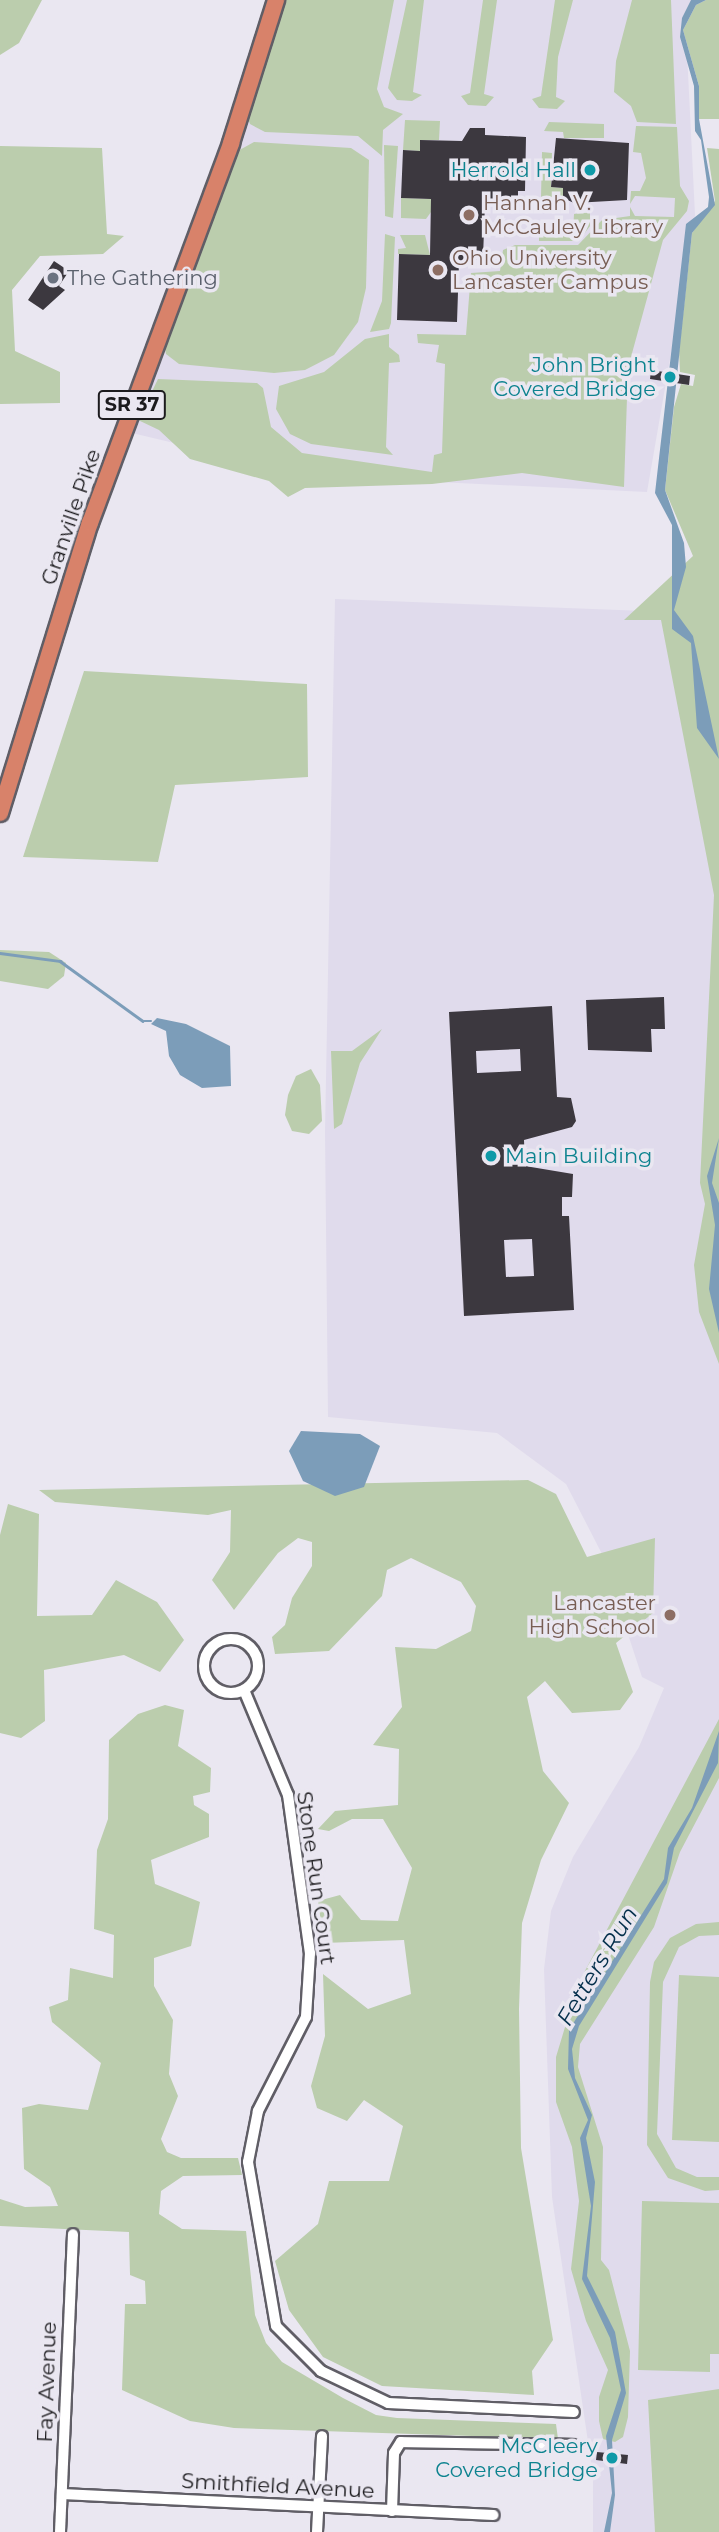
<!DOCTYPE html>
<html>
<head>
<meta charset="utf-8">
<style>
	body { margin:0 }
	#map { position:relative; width:719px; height:2532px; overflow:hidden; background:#eae7f1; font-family:Montserrat,sans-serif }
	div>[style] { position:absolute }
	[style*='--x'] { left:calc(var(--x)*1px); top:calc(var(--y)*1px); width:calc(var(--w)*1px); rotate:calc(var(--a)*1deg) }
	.built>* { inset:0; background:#e0dbec }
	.green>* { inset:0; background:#bbcdad }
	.water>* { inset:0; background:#7c9db9 }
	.stream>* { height:2.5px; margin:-1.25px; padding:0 1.25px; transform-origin:1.25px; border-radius:1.25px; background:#7c9db9 }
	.building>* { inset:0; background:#3c383f }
	.roads { filter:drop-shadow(2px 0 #605e66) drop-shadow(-2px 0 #605e66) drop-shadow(0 2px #605e66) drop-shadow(0 -2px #605e66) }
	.minor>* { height:10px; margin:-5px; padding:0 5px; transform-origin:5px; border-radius:5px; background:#fff }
	.minor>.ring { margin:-5px; padding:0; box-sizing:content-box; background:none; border:10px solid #fff; border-radius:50% }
	.highway>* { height:16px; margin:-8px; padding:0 8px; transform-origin:8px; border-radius:8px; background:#d8826a }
	.dots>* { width:19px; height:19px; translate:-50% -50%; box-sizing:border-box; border:4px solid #eae7f1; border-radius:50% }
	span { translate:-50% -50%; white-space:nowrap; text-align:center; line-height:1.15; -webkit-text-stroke:7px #eae7f1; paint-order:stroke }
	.shield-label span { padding:2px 5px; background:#eae7f1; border:2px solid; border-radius:5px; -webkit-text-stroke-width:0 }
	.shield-label { font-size:19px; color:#1c1b1e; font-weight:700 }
	.culture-label { font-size:21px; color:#0d838f }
	.right { translate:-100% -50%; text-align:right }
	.left { translate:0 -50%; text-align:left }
	.education-label { font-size:21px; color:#785e54 }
	.worship-label { font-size:21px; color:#5b616d }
	.street-label { font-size:21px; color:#1c1b1e }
	.water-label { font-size:23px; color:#042f4b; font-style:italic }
</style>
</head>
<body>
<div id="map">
	<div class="built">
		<i style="clip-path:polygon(288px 0,696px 0,686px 32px,695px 215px,647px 492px,313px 476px,132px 433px,263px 81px)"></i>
		<i style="clip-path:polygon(335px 599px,671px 612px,719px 867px,719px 2532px,593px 2532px,593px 2476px,552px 2197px,544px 1969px,551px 1911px,573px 1857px,639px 1747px,664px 1688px,642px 1677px,601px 1552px,566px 1484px,497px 1433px,328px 1417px,325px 1132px)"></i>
	</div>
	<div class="green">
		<i style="clip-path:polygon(0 0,42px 0,19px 43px,0 55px)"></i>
		<i style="clip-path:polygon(285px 0,394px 0,377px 89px,384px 107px,403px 114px,383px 130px,382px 156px,358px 136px,265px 132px,250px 124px,247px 116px)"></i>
		<i style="clip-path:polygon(407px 0,424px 0,413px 92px,422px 95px,412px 101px,397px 100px,388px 88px)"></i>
		<i style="clip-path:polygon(483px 0,497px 0,484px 94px,494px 97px,486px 106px,468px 105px,461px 96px,470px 93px)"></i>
		<i style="clip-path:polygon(555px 0,573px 0,558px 57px,556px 97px,565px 101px,557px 109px,539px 108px,532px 99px,541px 96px)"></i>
		<i style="clip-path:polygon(632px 0,671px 0,676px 124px,637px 122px,631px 106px,614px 92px,616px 61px)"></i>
		<i style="clip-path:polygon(706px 0,719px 0,719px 119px,699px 119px,699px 86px,683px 30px,696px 5px)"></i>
		<i style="clip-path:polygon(405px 120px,440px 121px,439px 140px,421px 140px,420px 151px,403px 150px)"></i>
		<i style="clip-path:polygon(549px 122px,604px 124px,604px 138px,564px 138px,563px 132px,544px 131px)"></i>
		<i style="clip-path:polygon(636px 126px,677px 127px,680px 186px,689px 201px,687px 211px,663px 240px,628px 368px,624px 487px,522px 473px,432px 484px,305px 488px,288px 497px,269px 481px,190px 459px,159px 430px,138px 420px,158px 379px,257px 383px,263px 388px,271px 427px,302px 453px,432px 472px,434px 455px,442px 453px,445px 364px,436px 362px,439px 345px,418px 343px,417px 334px,466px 335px,471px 273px,500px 271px,503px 250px,515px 245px,578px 245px,602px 220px,630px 216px,630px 207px,635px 216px,674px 217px,675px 198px,635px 196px,630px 204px,631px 191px,640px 191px,646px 178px,641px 153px,633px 152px)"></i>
		<i style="clip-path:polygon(254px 142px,351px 148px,369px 160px,366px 288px,358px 322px,334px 355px,305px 370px,274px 373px,179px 364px,166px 354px,164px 344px,236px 152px)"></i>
		<i style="clip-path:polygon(384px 145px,398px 146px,393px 218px,385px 216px)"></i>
		<i style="clip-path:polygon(0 146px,102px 148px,107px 234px,124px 236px,103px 254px,40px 256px,12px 290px,15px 351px,60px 372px,60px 403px,0 404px)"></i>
		<i style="clip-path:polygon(707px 148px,719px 149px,719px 1364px,699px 1312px,694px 1265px,705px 1204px,700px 1183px,714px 895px,661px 620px,624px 620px,693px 556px,665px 490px,674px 407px,681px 384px,693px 386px,695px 375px,680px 372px,679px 351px,692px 233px,715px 201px)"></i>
		<i style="clip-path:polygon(542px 152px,552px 153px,551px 187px,563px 188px,563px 198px,553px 203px,541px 197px)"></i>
		<i style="clip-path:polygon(401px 198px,431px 199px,431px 212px,426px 219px,401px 218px)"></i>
		<i style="clip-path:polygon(590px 212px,590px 226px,579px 241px,539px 241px,539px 236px,573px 233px,574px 214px)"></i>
		<i style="clip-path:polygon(385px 234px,395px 237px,391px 323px,389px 329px,370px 332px,382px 301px)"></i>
		<i style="clip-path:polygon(400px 235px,425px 235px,430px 255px,398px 254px,398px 249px,406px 248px)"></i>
		<i style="clip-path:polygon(389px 334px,389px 347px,399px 355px,400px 362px,389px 363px,386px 447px,393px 455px,311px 444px,290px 434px,276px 409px,279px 386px,324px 372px,365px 339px)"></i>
		<i style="clip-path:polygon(84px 671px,307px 684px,308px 777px,175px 785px,158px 862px,23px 857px)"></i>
		<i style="clip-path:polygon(0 950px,49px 952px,66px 963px,64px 976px,48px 989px,0 981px)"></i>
		<i style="clip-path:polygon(382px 1029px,360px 1063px,342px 1124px,334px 1129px,331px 1051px,352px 1051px)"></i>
		<i style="clip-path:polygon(311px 1069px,320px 1085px,322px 1121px,309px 1134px,292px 1131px,285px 1115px,288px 1095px,296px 1076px)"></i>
		<i style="clip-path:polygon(528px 1480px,556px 1494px,587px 1557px,655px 1538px,653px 1613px,616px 1643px,633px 1692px,620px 1710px,572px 1713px,545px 1681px,527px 1697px,543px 1771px,569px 1803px,541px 1860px,522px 1923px,519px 2009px,521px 2148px,553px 2340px,532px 2371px,534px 2395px,382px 2386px,323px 2357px,289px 2310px,275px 2261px,318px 2224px,329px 2181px,389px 2181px,403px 2126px,364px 2100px,347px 2121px,317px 2108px,311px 2086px,325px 2036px,323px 1974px,368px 2009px,411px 1994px,404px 1940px,324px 1943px,318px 1901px,340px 1895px,361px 1920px,398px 1921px,412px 1868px,383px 1819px,352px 1819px,329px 1831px,318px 1829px,335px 1811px,398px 1805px,399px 1749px,373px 1745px,402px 1707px,395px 1647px,436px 1649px,471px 1631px,476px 1606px,461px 1582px,411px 1558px,387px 1570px,382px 1596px,329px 1651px,275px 1654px,272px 1637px,285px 1625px,292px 1598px,312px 1566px,312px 1542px,298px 1538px,278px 1553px,234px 1610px,212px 1580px,230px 1552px,231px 1510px,208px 1515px,55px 1502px,39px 1490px)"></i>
		<i style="clip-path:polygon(8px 1504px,39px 1514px,37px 1616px,92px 1615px,116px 1580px,157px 1602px,184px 1640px,160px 1672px,124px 1655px,44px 1670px,45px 1721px,21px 1738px,0 1733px,0 1535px)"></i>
		<i style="clip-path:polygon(165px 1705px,184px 1710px,178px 1746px,211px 1768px,210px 1792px,193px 1796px,194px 1805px,209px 1814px,209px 1837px,151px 1860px,155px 1884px,200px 1902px,191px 1946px,154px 1958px,154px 1986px,173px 2020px,169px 2074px,178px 2096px,161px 2139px,167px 2152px,181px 2158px,238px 2158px,242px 2175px,183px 2176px,161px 2191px,159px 2214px,182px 2229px,246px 2231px,255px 2315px,266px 2343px,282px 2362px,343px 2398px,376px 2415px,397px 2418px,556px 2424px,558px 2439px,234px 2428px,190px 2421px,122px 2390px,125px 2304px,146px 2304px,145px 2281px,130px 2275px,129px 2232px,0 2226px,0 2199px,25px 2207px,58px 2206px,50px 2187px,24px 2169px,22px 2108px,39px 2104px,88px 2110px,101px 2063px,52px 2022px,49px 2007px,68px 2000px,70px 1968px,113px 1978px,114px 1935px,94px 1929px,97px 1850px,108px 1819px,109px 1740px,138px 1714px)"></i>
		<i style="clip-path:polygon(719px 1719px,719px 1778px,680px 1852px,654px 1927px,580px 2044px,578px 2067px,603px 2147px,601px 2260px,609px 2270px,630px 2351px,628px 2417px,623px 2437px,615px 2442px,603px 2439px,599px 2421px,599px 2397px,608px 2370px,586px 2321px,571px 2269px,579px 2201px,572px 2147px,556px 2102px,556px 2057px,578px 1984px)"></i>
		<i style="clip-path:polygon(719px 1922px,719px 1935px,699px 1936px,679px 1947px,663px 1982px,657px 2134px,676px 2168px,697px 2177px,719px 2177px,719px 2190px,705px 2191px,668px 2178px,647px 2145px,650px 1982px,654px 1962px,670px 1938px,696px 1924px)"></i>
		<i style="clip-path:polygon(679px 1975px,719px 1977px,719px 2142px,672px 2140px)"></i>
		<i style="clip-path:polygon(642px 2201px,719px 2203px,719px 2354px,710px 2354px,710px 2372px,638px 2370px)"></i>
		<i style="clip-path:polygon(719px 2389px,719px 2532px,655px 2532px,648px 2400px)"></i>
	</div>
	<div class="water">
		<i style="clip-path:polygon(691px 0,706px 0,696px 5px,683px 30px,699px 86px,699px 119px,715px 205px,692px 233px,665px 490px,684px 543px,686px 567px,674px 610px,693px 636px,719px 759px,697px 728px,691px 643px,672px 629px,672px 525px,655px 493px,686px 224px,708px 207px,709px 197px,701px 140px,695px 131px,694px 86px,680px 37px,682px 18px)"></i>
		<i style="clip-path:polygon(157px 1018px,186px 1024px,230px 1046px,231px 1086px,202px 1088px,180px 1075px,169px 1056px,166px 1031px,151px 1024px)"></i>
		<i style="clip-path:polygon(719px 1138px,712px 1183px,719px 1203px,719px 1333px,709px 1289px,715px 1225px,707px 1176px)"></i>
		<i style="clip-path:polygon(301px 1431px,360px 1434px,380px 1446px,364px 1487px,335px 1496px,303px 1481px,289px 1451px)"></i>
		<i style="clip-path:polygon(719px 1731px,718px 1763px,674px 1848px,667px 1883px,579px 2026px,572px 2049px,575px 2078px,592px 2115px,586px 2138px,595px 2182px,587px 2276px,615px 2332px,626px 2393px,612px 2440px,615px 2495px,610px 2532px,604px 2532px,612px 2493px,606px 2436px,621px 2390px,610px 2338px,582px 2279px,591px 2206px,580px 2138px,588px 2120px,568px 2069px,569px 2030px,664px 1879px,668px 1848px,692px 1808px)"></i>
	</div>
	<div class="stream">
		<i style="--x:0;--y:953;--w:61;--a:7.6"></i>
		<i style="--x:60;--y:961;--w:102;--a:35.9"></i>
		<i style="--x:143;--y:1021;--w:8;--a:0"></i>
	</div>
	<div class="building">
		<i style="clip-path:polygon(470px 128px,485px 128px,485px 135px,526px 137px,525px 191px,518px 191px,518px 204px,485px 203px,483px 258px,459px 263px,457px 322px,397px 320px,399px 254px,430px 255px,431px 199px,401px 198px,403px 150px,420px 151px,420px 140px,462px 141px)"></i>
		<i style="clip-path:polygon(556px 138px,629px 143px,627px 200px,574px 203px,563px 198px,563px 188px,551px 187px)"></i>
		<i style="clip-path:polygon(54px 261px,69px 271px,59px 286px,65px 290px,43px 310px,28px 300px)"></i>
		<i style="clip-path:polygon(651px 370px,690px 376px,689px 385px,650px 379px)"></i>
		<i style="clip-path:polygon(664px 997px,665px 1029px,651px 1029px,652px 1052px,588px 1050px,586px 1000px)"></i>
		<i style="clip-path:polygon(evenodd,552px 1006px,557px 1097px,571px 1098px,576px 1121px,572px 1127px,524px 1140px,525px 1166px,573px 1174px,572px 1197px,562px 1197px,562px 1216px,569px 1216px,574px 1310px,464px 1316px,449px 1012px,552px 1006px,520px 1049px,521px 1071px,477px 1073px,476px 1051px,520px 1049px,552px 1006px,532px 1239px,534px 1276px,506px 1277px,504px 1240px,532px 1239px)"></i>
		<i style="clip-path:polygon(597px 2452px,628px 2455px,627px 2464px,596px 2460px)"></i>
	</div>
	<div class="roads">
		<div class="minor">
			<i class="ring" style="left:204px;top:1639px;width:44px;height:44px"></i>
			<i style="--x:244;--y:1690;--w:114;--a:67.3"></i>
			<i style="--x:288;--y:1795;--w:160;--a:82.1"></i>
			<i style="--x:310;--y:1953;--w:64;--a:93.6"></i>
			<i style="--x:306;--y:2017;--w:106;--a:117.1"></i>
			<i style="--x:258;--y:2111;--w:52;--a:101.1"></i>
			<i style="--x:248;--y:2162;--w:166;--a:80.3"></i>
			<i style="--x:276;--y:2326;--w:64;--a:45"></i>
			<i style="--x:321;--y:2371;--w:74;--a:25.5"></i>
			<i style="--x:388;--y:2403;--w:186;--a:2.8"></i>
			<i style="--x:62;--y:2494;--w:432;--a:2.8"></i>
			<i style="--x:392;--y:2511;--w:58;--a:-88"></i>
			<i style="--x:394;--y:2453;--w:13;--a:-58"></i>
			<i style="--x:401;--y:2442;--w:172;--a:1"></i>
			<i style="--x:60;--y:2532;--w:298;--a:-87.5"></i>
			<i style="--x:317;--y:2532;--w:96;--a:-87"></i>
		</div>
		<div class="highway">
			<i style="--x:0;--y:813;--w:304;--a:-72.8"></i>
			<i style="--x:90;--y:523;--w:405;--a:-69.6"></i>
			<i style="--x:231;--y:143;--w:150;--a:-72.5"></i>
		</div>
	</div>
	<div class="dots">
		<i style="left:590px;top:170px;background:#0f9aa8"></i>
		<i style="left:469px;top:215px;background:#8d6e63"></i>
		<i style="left:438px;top:270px;background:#8d6e63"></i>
		<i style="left:53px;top:278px;background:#6b7280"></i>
		<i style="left:670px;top:377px;background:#0f9aa8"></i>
		<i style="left:491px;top:1156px;background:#0f9aa8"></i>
		<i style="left:670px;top:1615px;background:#8d6e63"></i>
		<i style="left:612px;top:2458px;background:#0f9aa8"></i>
	</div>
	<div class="shield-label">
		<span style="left:132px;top:405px">SR 37</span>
	</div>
	<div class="culture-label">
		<span class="right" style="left:576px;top:170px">Herrold Hall</span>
		<span class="right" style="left:656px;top:377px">John Bright<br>Covered Bridge</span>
		<span class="left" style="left:505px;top:1156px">Main Building</span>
		<span class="right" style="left:598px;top:2458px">McCleery<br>Covered Bridge</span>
	</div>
	<div class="education-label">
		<span class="left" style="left:483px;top:215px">Hannah V.<br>McCauley Library</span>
		<span class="left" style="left:452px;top:270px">Ohio University<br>Lancaster Campus</span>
		<span class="right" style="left:656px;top:1615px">Lancaster<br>High School</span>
	</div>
	<div class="worship-label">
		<span class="left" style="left:67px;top:278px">The Gathering</span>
	</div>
	<div class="street-label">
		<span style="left:71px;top:517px;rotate:-71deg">Granville Pike</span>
		<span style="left:316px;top:1878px;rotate:82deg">Stone Run Court</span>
		<span style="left:47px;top:2382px;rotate:-88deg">Fay Avenue</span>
		<span style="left:278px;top:2486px;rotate:3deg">Smithfield Avenue</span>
	</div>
	<div class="water-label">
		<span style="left:597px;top:1966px;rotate:-59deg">Fetters Run</span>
	</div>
</div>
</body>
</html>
